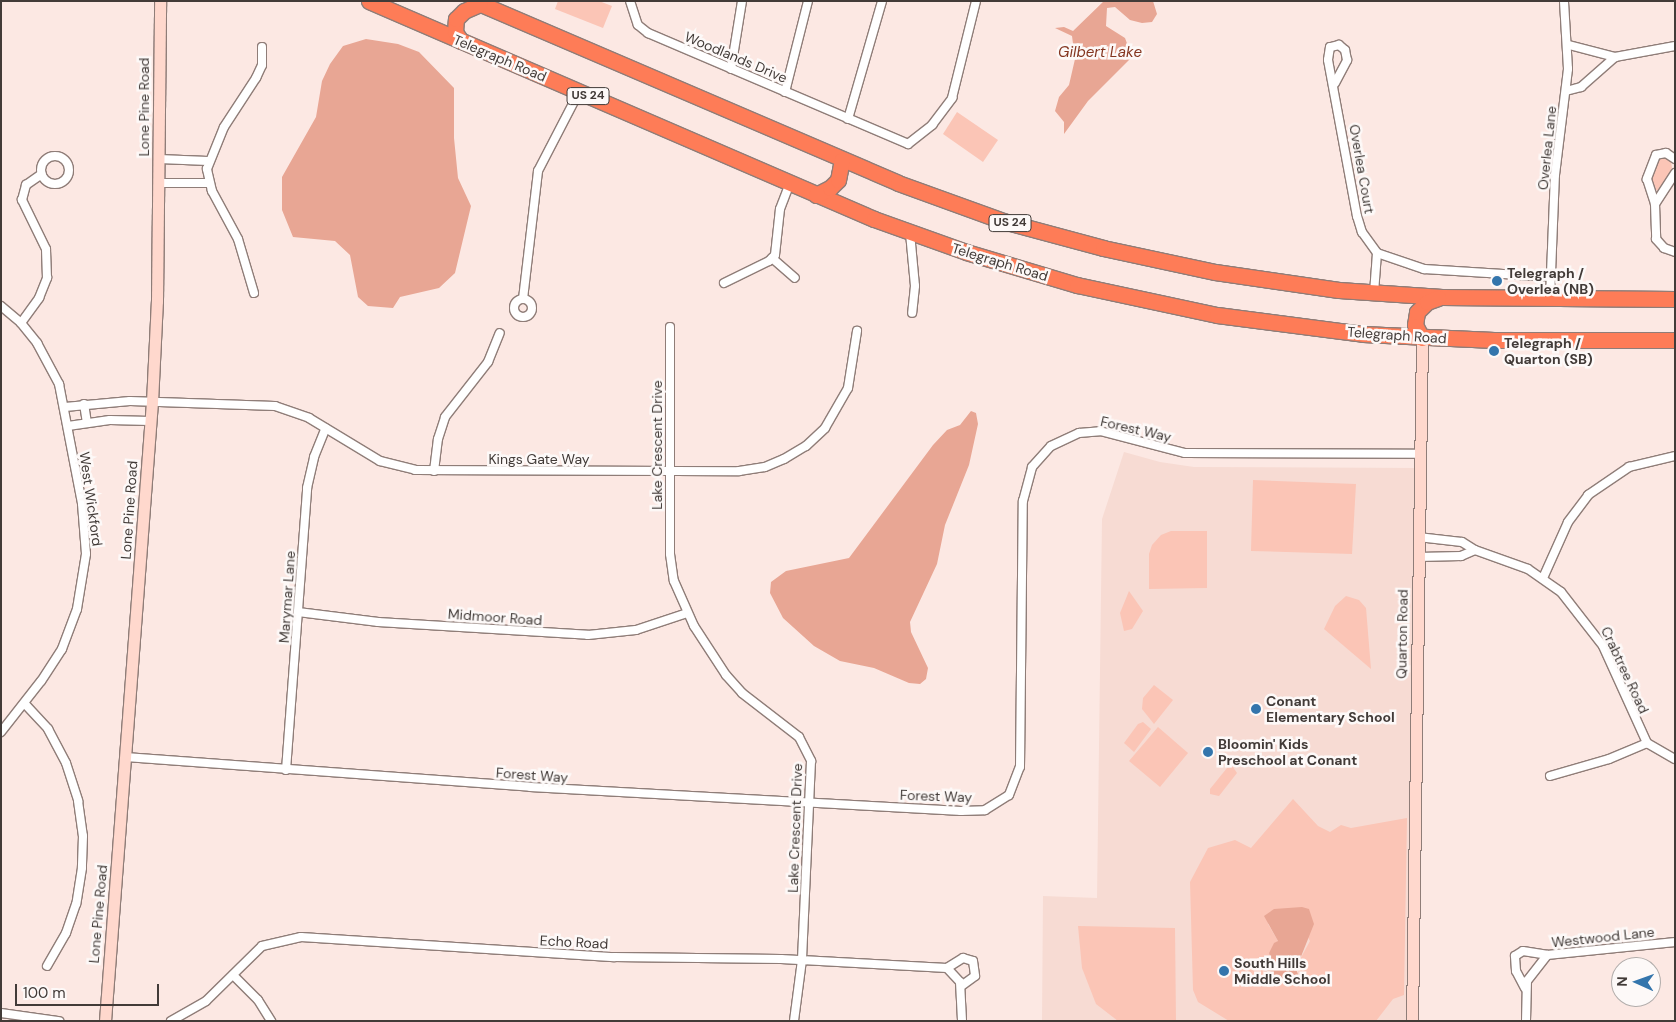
<!DOCTYPE html>
<html>
<head>
<meta charset="utf-8">
<style>
	body { margin:0 }
	#map { position:relative; width:1676px; height:1022px; overflow:hidden; background:#fce8e3; font-family:"DM Sans",sans-serif }
	div>[style] { position:absolute }
	[style*='--x'] { left:calc(var(--x)*1px); top:calc(var(--y)*1px); width:calc(var(--w)*1px); rotate:calc(var(--a)*1deg) }
	.built>* { inset:0; background:#f7dbd3 }
	.green>* { inset:0; background:#fbc5b6 }
	.water>* { inset:0; background:#e8a694 }
	.roads { filter:drop-shadow(1px 0 #8f7d78) drop-shadow(-1px 0 #8f7d78) drop-shadow(0 1px #8f7d78) drop-shadow(0 -1px #8f7d78) }
	.street>* { height:8px; margin:-4px; padding:0 4px; transform-origin:4px; border-radius:4px; background:#fff }
	.street>.ring { margin:-4px; padding:0; box-sizing:content-box; background:none; border:8px solid #fff; border-radius:50% }
	.secondary>* { height:11px; margin:-5.5px; padding:0 5.5px; transform-origin:5.5px; border-radius:5.5px; background:#ffd8cd }
	.highway>* { height:15px; margin:-7.5px; padding:0 7.5px; transform-origin:7.5px; border-radius:7.5px; background:#fe7c57 }
	.dots>* { width:14px; height:14px; translate:-50% -50%; box-sizing:border-box; border:2px solid #fdf9f8; border-radius:50% }
	span { translate:-50% -50%; white-space:nowrap; text-align:center; line-height:1.15; -webkit-text-stroke:5px #fdf9f8; paint-order:stroke }
	.shield-label span { padding:1px 4px; background:#fdf9f8; border:1px solid; border-radius:4px; -webkit-text-stroke-width:0 }
	.shield-label { font-size:12px; color:#423b38; font-weight:700 }
	.street-label { font-size:14px; color:#423b38 }
	.poi-label { font-size:14px; color:#423b38; font-weight:700 }
	.left { translate:0 -50%; text-align:left }
	.water-label { font-size:15px; color:#843620; font-style:italic }
	.frame { position:absolute; inset:0; border:2px solid #423b38; pointer-events:none }
	.north { position:absolute; left:1611px; top:957px; width:50px; height:50px; box-sizing:border-box; background:#fdf9f8; border:1px solid #b2adab; border-radius:50%; rotate:272deg; font-size:14px; font-weight:700; line-height:20px; text-align:center; color:#423b38 }
	.north::after { content:''; display:block; margin:auto; width:18px; height:22px; background:#3475ac; clip-path:polygon(50% 0,100% 100%,50% 72%,0 100%) }
	.scale { position:absolute; left:15px; top:984px; width:144px; height:22px; box-sizing:border-box; border:2px solid #423b38; border-top:0; padding-left:6px; font-size:15px; line-height:18px; white-space:nowrap; color:#423b38; -webkit-text-stroke:4px #fdf9f8; paint-order:stroke }
</style>
</head>
<body>
<div id="map">
	<div class="built">
		<i style="clip-path:polygon(1124px 452px,1160px 462px,1194px 467px,1418px 468px,1406px 1021px,1042px 1021px,1043px 896px,1097px 898px,1102px 519px)"></i>
	</div>
	<div class="green">
		<i style="clip-path:polygon(558px 1px,599px 1px,612px 6px,603px 28px,555px 9px)"></i>
		<i style="clip-path:polygon(957px 112px,998px 140px,983px 162px,943px 134px)"></i>
		<i style="clip-path:polygon(1662px 157px,1671px 161px,1672px 168px,1661px 190px,1656px 190px,1651px 176px,1657px 160px)"></i>
		<i style="clip-path:polygon(1253px 480px,1356px 484px,1352px 554px,1251px 551px)"></i>
		<i style="clip-path:polygon(1171px 531px,1207px 531px,1207px 588px,1149px 589px,1149px 554px,1152px 545px,1161px 535px)"></i>
		<i style="clip-path:polygon(1129px 591px,1143px 611px,1132px 629px,1124px 631px,1120px 613px)"></i>
		<i style="clip-path:polygon(1346px 596px,1359px 600px,1366px 608px,1371px 669px,1324px 629px,1335px 606px)"></i>
		<i style="clip-path:polygon(1154px 685px,1173px 700px,1154px 724px,1142px 709px,1143px 698px)"></i>
		<i style="clip-path:polygon(1143px 722px,1151px 729px,1134px 752px,1124px 743px,1138px 724px)"></i>
		<i style="clip-path:polygon(1158px 727px,1188px 753px,1160px 787px,1129px 761px)"></i>
		<i style="clip-path:polygon(1233px 767px,1237px 773px,1219px 796px,1210px 794px,1210px 789px,1227px 768px)"></i>
		<i style="clip-path:polygon(evenodd,1293px 799px,1318px 826px,1330px 832px,1341px 825px,1351px 828px,1407px 818px,1404px 995px,1393px 999px,1376px 1021px,1229px 1021px,1198px 1002px,1193px 990px,1190px 882px,1208px 848px,1235px 840px,1251px 848px,1293px 799px,1292px 908px,1310px 941px,1298px 963px,1299px 976px,1286px 977px,1279px 982px,1265px 980px,1271px 960px,1269px 953px,1278px 941px,1268px 924px,1279px 911px,1292px 908px)"></i>
		<i style="clip-path:polygon(1078px 926px,1175px 928px,1176px 1021px,1118px 1021px,1096px 1004px,1082px 968px)"></i>
	</div>
	<div class="water">
		<i style="clip-path:polygon(1104px 1px,1153px 1px,1157px 14px,1152px 22px,1142px 23px,1130px 20px,1115px 7px,1107px 8px,1106px 26px,1125px 38px,1132px 57px,1088px 101px,1064px 134px,1064px 122px,1055px 111px,1059px 97px,1069px 85px,1075px 59px,1072px 36px,1055px 28px,1064px 27px,1073px 31px)"></i>
		<i style="clip-path:polygon(366px 39px,398px 44px,419px 52px,454px 88px,454px 138px,458px 178px,471px 206px,455px 273px,439px 288px,400px 297px,393px 308px,368px 306px,358px 297px,350px 255px,335px 241px,293px 237px,282px 210px,282px 177px,316px 117px,322px 81px,330px 64px,343px 46px)"></i>
		<i style="clip-path:polygon(971px 411px,976px 413px,978px 424px,969px 465px,945px 525px,937px 564px,910px 622px,911px 632px,928px 668px,926px 679px,920px 684px,909px 683px,874px 668px,840px 661px,814px 646px,783px 618px,770px 593px,771px 582px,786px 571px,849px 558px,933px 445px,947px 430px,960px 425px)"></i>
		<i style="clip-path:polygon(1302px 907px,1309px 909px,1314px 924px,1296px 969px,1299px 977px,1286px 977px,1279px 982px,1265px 980px,1264px 970px,1271px 960px,1269px 953px,1274px 943px,1278px 941px,1264px 916px,1274px 909px)"></i>
	</div>
	<div class="roads">
		<div class="street">
			<i style="--x:630;--y:1;--w:25;--a:72"></i>
			<i style="--x:638;--y:25;--w:13;--a:39"></i>
			<i style="--x:648;--y:33;--w:283;--a:23.1"></i>
			<i style="--x:908;--y:144;--w:31;--a:-38"></i>
			<i style="--x:932;--y:125;--w:34;--a:-53"></i>
			<i style="--x:952;--y:98;--w:100;--a:-76.1"></i>
			<i style="--x:1569;--y:45;--w:48;--a:14.6"></i>
			<i style="--x:731;--y:69;--w:69;--a:-80.8"></i>
			<i style="--x:1335;--y:83;--w:26;--a:-62"></i>
			<i style="--x:1347;--y:60;--w:10;--a:-101"></i>
			<i style="--x:1345;--y:50;--w:8;--a:-140"></i>
			<i style="--x:1339;--y:45;--w:9;--a:167"></i>
			<i style="--x:1330;--y:47;--w:13;--a:99"></i>
			<i style="--x:1328;--y:60;--w:159;--a:79.5"></i>
			<i style="--x:1357;--y:216;--w:17;--a:73"></i>
			<i style="--x:1362;--y:232;--w:26;--a:54"></i>
			<i style="--x:1377;--y:253;--w:50;--a:18.8"></i>
			<i style="--x:1424;--y:269;--w:127;--a:3.6"></i>
			<i style="--x:1566;--y:91;--w:16;--a:-15"></i>
			<i style="--x:1581;--y:87;--w:45;--a:-41.4"></i>
			<i style="--x:1615;--y:57;--w:61;--a:-10.4"></i>
			<i style="--x:785;--y:92;--w:94;--a:-75.8"></i>
			<i style="--x:848;--y:119;--w:123;--a:-73.9"></i>
			<i class="ring" style="left:41px;top:156px;width:20px;height:20px"></i>
			<i style="--x:159;--y:159;--w:49;--a:2.3"></i>
			<i style="--x:1675;--y:159;--w:11;--a:-146"></i>
			<i style="--x:1666;--y:153;--w:10;--a:169"></i>
			<i style="--x:1656;--y:155;--w:26;--a:111"></i>
			<i style="--x:1647;--y:179;--w:26;--a:72"></i>
			<i style="--x:1655;--y:204;--w:35;--a:88"></i>
			<i style="--x:1656;--y:239;--w:12;--a:48"></i>
			<i style="--x:1664;--y:248;--w:12;--a:20"></i>
			<i style="--x:159;--y:183;--w:50;--a:0"></i>
			<i style="--x:1655;--y:204;--w:37;--a:-57"></i>
			<i style="--x:910;--y:233;--w:53;--a:84.6"></i>
			<i style="--x:915;--y:286;--w:27;--a:96"></i>
			<i style="--x:772;--y:258;--w:30;--a:41"></i>
			<i style="--x:724;--y:283;--w:50;--a:-26.1"></i>
			<i style="--x:769;--y:261;--w:8;--a:-45"></i>
			<i style="--x:775;--y:255;--w:46;--a:-83.8"></i>
			<i style="--x:780;--y:209;--w:28;--a:-69"></i>
			<i style="--x:254;--y:293;--w:56;--a:-106.5"></i>
			<i style="--x:238;--y:239;--w:55;--a:-118.4"></i>
			<i style="--x:212;--y:191;--w:23;--a:-103"></i>
			<i style="--x:207;--y:169;--w:45;--a:-68"></i>
			<i style="--x:224;--y:127;--w:59;--a:-56.9"></i>
			<i style="--x:256;--y:78;--w:14;--a:-65"></i>
			<i style="--x:262;--y:65;--w:18;--a:-90"></i>
			<i style="--x:1374;--y:293;--w:40;--a:-85.7"></i>
			<i style="--x:1550;--y:298;--w:123;--a:-87.7"></i>
			<i style="--x:1555;--y:175;--w:107;--a:-83"></i>
			<i style="--x:1568;--y:69;--w:68;--a:-93.4"></i>
			<i style="--x:523;--y:299;--w:129;--a:-83.3"></i>
			<i style="--x:538;--y:171;--w:89;--a:-62.6"></i>
			<i class="ring" style="left:514px;top:299px;width:10px;height:10px"></i>
			<i style="--x:1;--y:306;--w:26;--a:40"></i>
			<i style="--x:21;--y:323;--w:26;--a:51"></i>
			<i style="--x:37;--y:343;--w:47;--a:61.8"></i>
			<i style="--x:59;--y:384;--w:122;--a:79.1"></i>
			<i style="--x:82;--y:504;--w:50;--a:85.4"></i>
			<i style="--x:86;--y:554;--w:56;--a:99.3"></i>
			<i style="--x:77;--y:609;--w:43;--a:110.6"></i>
			<i style="--x:62;--y:649;--w:38;--a:123"></i>
			<i style="--x:41;--y:681;--w:65;--a:128.1"></i>
			<i style="--x:21;--y:323;--w:31;--a:-54"></i>
			<i style="--x:39;--y:298;--w:22;--a:-68"></i>
			<i style="--x:47;--y:278;--w:29;--a:-92"></i>
			<i style="--x:46;--y:249;--w:55;--a:-116.1"></i>
			<i style="--x:22;--y:200;--w:16;--a:-75"></i>
			<i style="--x:26;--y:185;--w:19;--a:-35"></i>
			<i style="--x:670;--y:327;--w:227;--a:90"></i>
			<i style="--x:670;--y:554;--w:27;--a:82"></i>
			<i style="--x:674;--y:581;--w:49;--a:66"></i>
			<i style="--x:694;--y:626;--w:59;--a:56.9"></i>
			<i style="--x:726;--y:675;--w:24;--a:48"></i>
			<i style="--x:742;--y:693;--w:72;--a:37.7"></i>
			<i style="--x:799;--y:737;--w:27;--a:63"></i>
			<i style="--x:811;--y:761;--w:199;--a:92.6"></i>
			<i style="--x:802;--y:960;--w:62;--a:97.5"></i>
			<i style="--x:84;--y:404;--w:19;--a:81"></i>
			<i style="--x:65;--y:407;--w:65;--a:-5.3"></i>
			<i style="--x:130;--y:401;--w:145;--a:2"></i>
			<i style="--x:275;--y:406;--w:36;--a:19"></i>
			<i style="--x:309;--y:418;--w:83;--a:31.2"></i>
			<i style="--x:380;--y:461;--w:36;--a:14"></i>
			<i style="--x:415;--y:470;--w:324;--a:0.2"></i>
			<i style="--x:739;--y:471;--w:26;--a:-9"></i>
			<i style="--x:765;--y:467;--w:21;--a:-23"></i>
			<i style="--x:784;--y:459;--w:26;--a:-31"></i>
			<i style="--x:806;--y:446;--w:26;--a:-43"></i>
			<i style="--x:825;--y:428;--w:46;--a:-60.1"></i>
			<i style="--x:848;--y:388;--w:58;--a:-81"></i>
			<i style="--x:68;--y:426;--w:42;--a:-8.1"></i>
			<i style="--x:110;--y:420;--w:40;--a:1.4"></i>
			<i style="--x:434;--y:471;--w:32;--a:-83"></i>
			<i style="--x:438;--y:439;--w:23;--a:-72"></i>
			<i style="--x:445;--y:417;--w:70;--a:-52"></i>
			<i style="--x:488;--y:362;--w:31;--a:-68"></i>
			<i style="--x:1418;--y:537;--w:44;--a:6.5"></i>
			<i style="--x:1462;--y:542;--w:15;--a:32"></i>
			<i style="--x:1475;--y:550;--w:56;--a:19.7"></i>
			<i style="--x:1528;--y:569;--w:40;--a:34.9"></i>
			<i style="--x:1561;--y:592;--w:68;--a:52.1"></i>
			<i style="--x:1603;--y:646;--w:107;--a:65.6"></i>
			<i style="--x:1647;--y:743;--w:32;--a:30"></i>
			<i style="--x:1418;--y:557;--w:43;--a:-1.3"></i>
			<i style="--x:1461;--y:556;--w:15;--a:-23"></i>
			<i style="--x:1543;--y:578;--w:61;--a:-65.9"></i>
			<i style="--x:1568;--y:522;--w:34;--a:-53"></i>
			<i style="--x:1588;--y:495;--w:50;--a:-34.3"></i>
			<i style="--x:1629;--y:467;--w:47;--a:-13.4"></i>
			<i style="--x:298;--y:612;--w:81;--a:7.1"></i>
			<i style="--x:378;--y:622;--w:210;--a:3.5"></i>
			<i style="--x:588;--y:635;--w:48;--a:-5.9"></i>
			<i style="--x:636;--y:630;--w:54;--a:-18.4"></i>
			<i style="--x:25;--y:704;--w:34;--a:47"></i>
			<i style="--x:48;--y:729;--w:38;--a:62"></i>
			<i style="--x:66;--y:763;--w:40;--a:72"></i>
			<i style="--x:78;--y:801;--w:35;--a:82"></i>
			<i style="--x:83;--y:836;--w:32;--a:92"></i>
			<i style="--x:82;--y:868;--w:36;--a:99"></i>
			<i style="--x:76;--y:904;--w:31;--a:109"></i>
			<i style="--x:66;--y:933;--w:38;--a:120"></i>
			<i style="--x:126;--y:757;--w:405;--a:4.2"></i>
			<i style="--x:530;--y:787;--w:432;--a:3.2"></i>
			<i style="--x:961;--y:811;--w:24;--a:-2"></i>
			<i style="--x:985;--y:810;--w:28;--a:-32"></i>
			<i style="--x:1009;--y:795;--w:30;--a:-69"></i>
			<i style="--x:1020;--y:767;--w:266;--a:-89.4"></i>
			<i style="--x:1023;--y:501;--w:35;--a:-75"></i>
			<i style="--x:1032;--y:467;--w:28;--a:-48"></i>
			<i style="--x:1051;--y:446;--w:31;--a:-25"></i>
			<i style="--x:1079;--y:433;--w:21;--a:-5"></i>
			<i style="--x:1100;--y:431;--w:88;--a:14.5"></i>
			<i style="--x:1185;--y:453;--w:234;--a:0.2"></i>
			<i style="--x:286;--y:770;--w:283;--a:-85.7"></i>
			<i style="--x:307;--y:488;--w:32;--a:-77"></i>
			<i style="--x:314;--y:457;--w:31;--a:-68"></i>
			<i style="--x:1550;--y:776;--w:61;--a:-16.1"></i>
			<i style="--x:1609;--y:759;--w:41;--a:-22.8"></i>
			<i style="--x:947;--y:968;--w:19;--a:-32"></i>
			<i style="--x:963;--y:958;--w:10;--a:17"></i>
			<i style="--x:973;--y:961;--w:15;--a:82"></i>
			<i style="--x:975;--y:976;--w:17;--a:144"></i>
			<i style="--x:233;--y:975;--w:35;--a:45"></i>
			<i style="--x:258;--y:1000;--w:25;--a:58"></i>
			<i style="--x:1525;--y:988;--w:19;--a:-118"></i>
			<i style="--x:1516;--y:971;--w:15;--a:-94"></i>
			<i style="--x:1515;--y:956;--w:9;--a:-32"></i>
			<i style="--x:1523;--y:951;--w:24;--a:9"></i>
			<i style="--x:1;--y:1013;--w:59;--a:7.9"></i>
			<i style="--x:171;--y:1021;--w:40;--a:-29.7"></i>
			<i style="--x:206;--y:1001;--w:78;--a:-44.5"></i>
			<i style="--x:262;--y:946;--w:40;--a:-13"></i>
			<i style="--x:301;--y:937;--w:314;--a:3.7"></i>
			<i style="--x:614;--y:957;--w:167;--a:0.7"></i>
			<i style="--x:781;--y:959;--w:166;--a:3.1"></i>
			<i style="--x:947;--y:968;--w:19;--a:47"></i>
			<i style="--x:960;--y:982;--w:39;--a:87"></i>
			<i style="--x:1526;--y:1021;--w:40;--a:-88.6"></i>
			<i style="--x:1527;--y:981;--w:33;--a:-52"></i>
			<i style="--x:1547;--y:955;--w:129;--a:-5.8"></i>
		</div>
		<div class="secondary">
			<i style="--x:105;--y:1021;--w:621;--a:-85.66"></i>
			<i style="--x:152;--y:402;--w:101;--a:-87.2"></i>
			<i style="--x:157;--y:301;--w:300;--a:-89.4"></i>
			<i style="--x:1412;--y:1021;--w:683;--a:-89.16"></i>
		</div>
		<div class="highway">
			<i style="--x:369;--y:1;--w:550;--a:23.35"></i>
			<i style="--x:874;--y:219;--w:98;--a:19.7"></i>
			<i style="--x:966;--y:252;--w:116;--a:16.6"></i>
			<i style="--x:1077;--y:285;--w:143;--a:12.1"></i>
			<i style="--x:1217;--y:315;--w:147;--a:7.4"></i>
			<i style="--x:1363;--y:334;--w:131;--a:2.6"></i>
			<i style="--x:1494;--y:340;--w:181;--a:0"></i>
			<i style="--x:474;--y:1;--w:461;--a:23.2"></i>
			<i style="--x:898;--y:183;--w:112;--a:19.9"></i>
			<i style="--x:1003;--y:221;--w:104;--a:15.1"></i>
			<i style="--x:1103;--y:248;--w:115;--a:12.1"></i>
			<i style="--x:1215;--y:272;--w:125;--a:8.3"></i>
			<i style="--x:1339;--y:290;--w:103;--a:3.9"></i>
			<i style="--x:1442;--y:297;--w:233;--a:0.5"></i>
			<i style="--x:461;--y:41;--w:11;--a:-124"></i>
			<i style="--x:455;--y:32;--w:13;--a:-86"></i>
			<i style="--x:456;--y:19;--w:11;--a:-45"></i>
			<i style="--x:464;--y:11;--w:17;--a:-24"></i>
			<i style="--x:816;--y:195;--w:16;--a:-27"></i>
			<i style="--x:830;--y:188;--w:11;--a:-45"></i>
			<i style="--x:838;--y:180;--w:20;--a:-79"></i>
			<i style="--x:1422;--y:338;--w:15;--a:-118"></i>
			<i style="--x:1415;--y:325;--w:13;--a:-81"></i>
			<i style="--x:1417;--y:312;--w:14;--a:-45"></i>
			<i style="--x:1427;--y:302;--w:12;--a:-20"></i>
		</div>
	</div>
	<div class="dots">
		<i style="left:1497px;top:281px;background:#3475ac"></i>
		<i style="left:1494px;top:351px;background:#3475ac"></i>
		<i style="left:1256px;top:709px;background:#3475ac"></i>
		<i style="left:1208px;top:752px;background:#3475ac"></i>
		<i style="left:1224px;top:971px;background:#3475ac"></i>
	</div>
	<div class="shield-label">
		<span style="left:588px;top:96px">US 24</span>
		<span style="left:1010px;top:223px">US 24</span>
	</div>
	<div class="street-label">
		<span style="left:736px;top:57px;rotate:23deg">Woodlands Drive</span>
		<span style="left:500px;top:58px;rotate:23deg">Telegraph Road</span>
		<span style="left:144px;top:107px;rotate:-90deg">Lone Pine Road</span>
		<span style="left:1547px;top:148px;rotate:-84deg">Overlea Lane</span>
		<span style="left:1362px;top:169px;rotate:80deg">Overlea Court</span>
		<span style="left:1000px;top:262px;rotate:17deg">Telegraph Road</span>
		<span style="left:1397px;top:335px;rotate:4deg">Telegraph Road</span>
		<span style="left:1136px;top:429px;rotate:13deg">Forest Way</span>
		<span style="left:657px;top:445px;rotate:-90deg">Lake Crescent Drive</span>
		<span style="left:539px;top:459px">Kings Gate Way</span>
		<span style="left:91px;top:499px;rotate:82deg">West Wickford</span>
		<span style="left:129px;top:510px;rotate:-86deg">Lone Pine Road</span>
		<span style="left:287px;top:597px;rotate:-86deg">Marymar Lane</span>
		<span style="left:495px;top:617px;rotate:4deg">Midmoor Road</span>
		<span style="left:1402px;top:634px;rotate:-89deg">Quarton Road</span>
		<span style="left:1625px;top:670px;rotate:65deg">Crabtree Road</span>
		<span style="left:532px;top:775px;rotate:4deg">Forest Way</span>
		<span style="left:936px;top:796px;rotate:2deg">Forest Way</span>
		<span style="left:795px;top:828px;rotate:-88deg">Lake Crescent Drive</span>
		<span style="left:98px;top:914px;rotate:-85deg">Lone Pine Road</span>
		<span style="left:1603px;top:937px;rotate:-6deg">Westwood Lane</span>
		<span style="left:574px;top:942px;rotate:3deg">Echo Road</span>
	</div>
	<div class="poi-label">
		<span class="left" style="left:1507px;top:281px">Telegraph /<br>Overlea (NB)</span>
		<span class="left" style="left:1504px;top:351px">Telegraph /<br>Quarton (SB)</span>
		<span class="left" style="left:1266px;top:709px">Conant<br>Elementary School</span>
		<span class="left" style="left:1218px;top:752px">Bloomin' Kids<br>Preschool at Conant</span>
		<span class="left" style="left:1234px;top:971px">South Hills<br>Middle School</span>
	</div>
	<div class="water-label">
		<span style="left:1100px;top:53px">Gilbert Lake</span>
	</div>
	<div class="frame"></div>
	<div class="north">N</div>
	<div class="scale">100 m</div>
</div>
</body>
</html>
